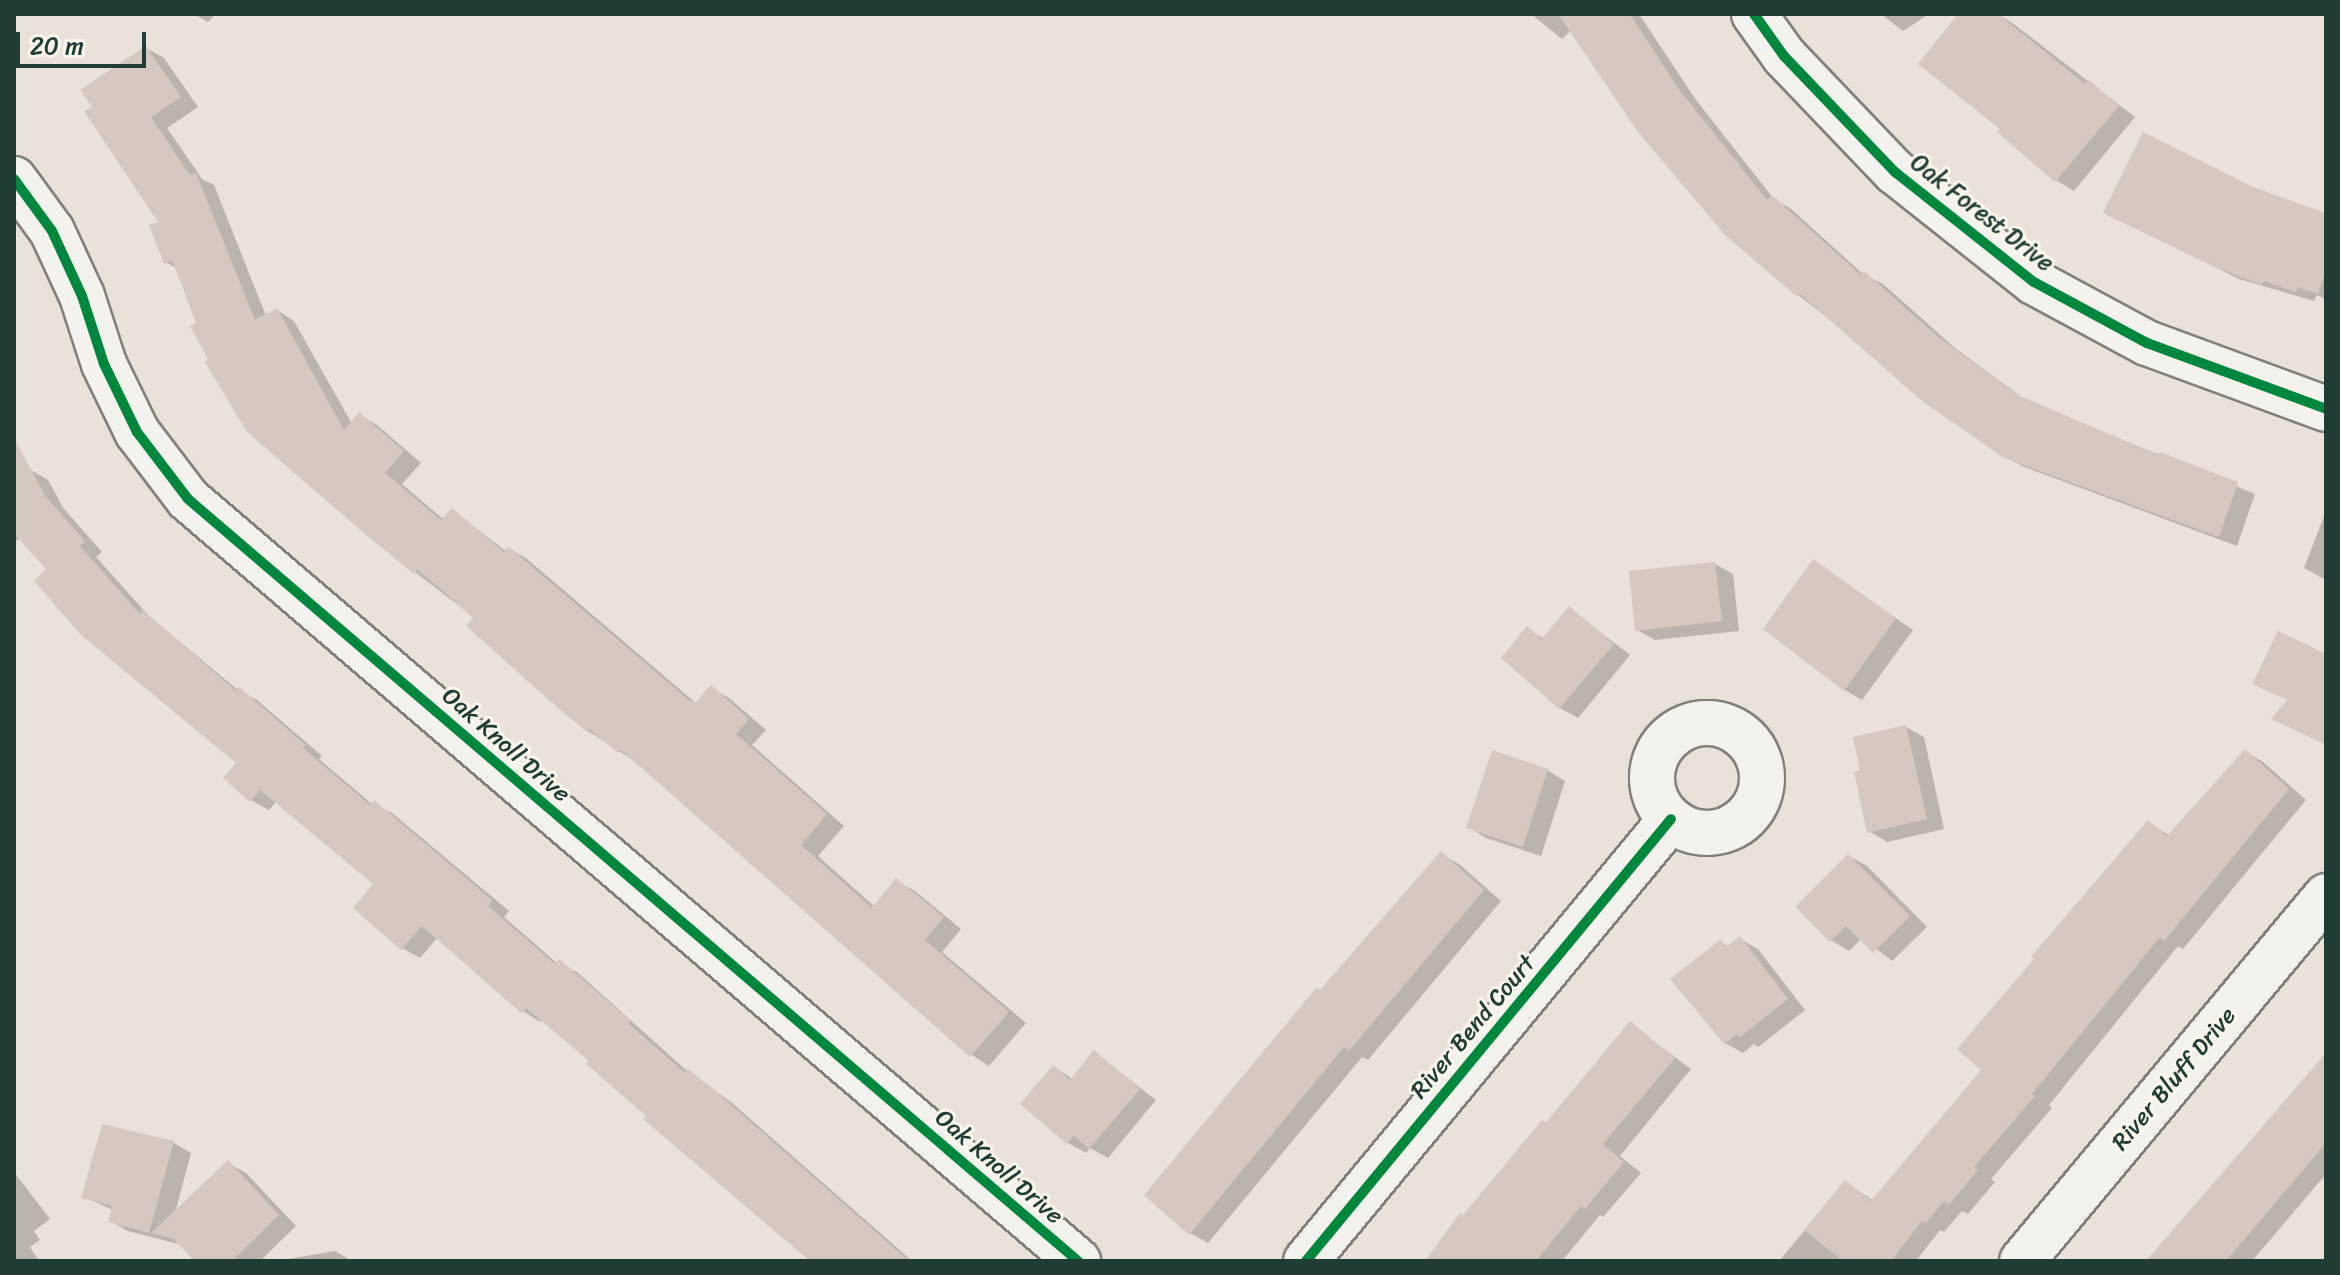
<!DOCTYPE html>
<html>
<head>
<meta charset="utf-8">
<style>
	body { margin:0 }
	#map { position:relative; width:2340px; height:1275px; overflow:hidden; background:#eae1d8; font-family:Sriracha,sans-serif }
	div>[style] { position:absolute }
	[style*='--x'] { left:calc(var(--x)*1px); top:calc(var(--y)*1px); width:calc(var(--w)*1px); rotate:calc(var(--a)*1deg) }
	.shadow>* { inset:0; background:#0003 }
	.building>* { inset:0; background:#d6c8be }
	.roads { filter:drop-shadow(2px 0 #80817c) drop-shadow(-2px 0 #80817c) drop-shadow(0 2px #80817c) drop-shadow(0 -2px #80817c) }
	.minor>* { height:44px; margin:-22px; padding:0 22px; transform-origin:22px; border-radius:22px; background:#f4f2ed }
	.minor>.ring { margin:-22px; padding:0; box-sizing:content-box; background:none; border:44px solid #f4f2ed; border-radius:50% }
	.cycleway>* { height:10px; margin:-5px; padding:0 5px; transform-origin:5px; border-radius:5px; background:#00873e }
	span { translate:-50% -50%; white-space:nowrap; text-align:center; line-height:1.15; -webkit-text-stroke:6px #fbf7ec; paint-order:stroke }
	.street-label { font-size:24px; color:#1f3d34 }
	.frame { position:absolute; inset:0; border:16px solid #1f3d34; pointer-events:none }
	.scale { position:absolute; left:16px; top:32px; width:130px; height:36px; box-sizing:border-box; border:4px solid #1f3d34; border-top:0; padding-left:10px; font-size:24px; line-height:28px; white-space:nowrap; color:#1f3d34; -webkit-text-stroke:6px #fbf7ec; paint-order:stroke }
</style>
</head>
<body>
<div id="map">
	<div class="shadow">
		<i style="clip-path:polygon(194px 14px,216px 14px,208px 22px)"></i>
		<i style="clip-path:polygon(1531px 14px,1639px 14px,1696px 100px,1774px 199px,1790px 208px,1864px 275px,1883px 284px,1955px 348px,2027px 401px,2255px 494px,2237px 546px,2022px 466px,2003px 455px,1797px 294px,1571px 30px,1562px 39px)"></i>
		<i style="clip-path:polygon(1881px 14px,1929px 14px,1903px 31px)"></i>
		<i style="clip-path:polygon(1968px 14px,1997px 14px,2011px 22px,2135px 117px,2074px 191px,2056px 180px,2002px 129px)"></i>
		<i style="clip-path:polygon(146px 48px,164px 58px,198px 107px,167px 128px,202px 179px,214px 185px,266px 316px,277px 310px,294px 321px,352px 424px,360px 415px,377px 425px,421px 463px,402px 484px,444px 520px,452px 510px,507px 552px,510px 549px,527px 559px,697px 704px,711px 688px,729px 698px,766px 730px,752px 745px,844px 826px,818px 856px,875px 907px,897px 881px,915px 891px,961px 929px,942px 952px,1026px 1023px,989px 1066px,972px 1055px,636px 762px,588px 731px,560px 707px,475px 618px,415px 572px,211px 360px,178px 269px,165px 262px,161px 223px,95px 107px)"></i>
		<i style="clip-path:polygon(2253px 189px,2326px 215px,2326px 299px,2317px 295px,2314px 301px,2239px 279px,2124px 222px)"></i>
		<i style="clip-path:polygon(14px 443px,29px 469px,48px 480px,64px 509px,102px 552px,96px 557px,149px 616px,239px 691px,257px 700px,322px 756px,319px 759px,373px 805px,392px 813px,509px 911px,504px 917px,558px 964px,577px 972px,687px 1071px,731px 1102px,912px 1261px,815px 1261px,649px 1116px,592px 1061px,542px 1019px,540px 1022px,523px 1011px,438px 937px,420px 958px,402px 948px,376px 884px,277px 801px,269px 810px,251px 800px,239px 763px,21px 538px,14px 542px)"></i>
		<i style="clip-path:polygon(2324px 516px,2326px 517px,2326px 580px,2304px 568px)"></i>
		<i style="clip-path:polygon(1814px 562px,1913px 630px,1862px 700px,1845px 690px)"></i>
		<i style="clip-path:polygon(1715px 564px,1733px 574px,1739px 631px,1655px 640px,1637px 630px)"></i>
		<i style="clip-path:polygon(1570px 609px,1630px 655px,1578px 718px,1560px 708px,1527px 629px,1545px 639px)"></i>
		<i style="clip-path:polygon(1906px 727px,1924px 737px,1944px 829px,1887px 842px,1869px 831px,1863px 772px)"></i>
		<i style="clip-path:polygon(2245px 751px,2263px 762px,2306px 800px,2183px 949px,2178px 946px,2049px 1105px,2052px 1108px,1991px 1179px,1995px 1182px,1968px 1214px,1962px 1211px,1944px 1232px,1940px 1230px,1916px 1261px,1779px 1261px,1845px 1182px,1874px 1201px,1984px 1070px,2149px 823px,2170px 836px)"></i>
		<i style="clip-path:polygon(1547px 770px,1565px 781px,1541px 856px,1486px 838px,1468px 827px)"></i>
		<i style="clip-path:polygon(1441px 854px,1459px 864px,1501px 901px,1368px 1060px,1362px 1057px,1208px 1243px,1190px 1233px,1322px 992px)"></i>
		<i style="clip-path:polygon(1849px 856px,1867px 866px,1927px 927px,1892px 961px,1862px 938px,1849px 951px,1831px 940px)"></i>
		<i style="clip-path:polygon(1740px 939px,1758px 949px,1805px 1010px,1758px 1047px,1754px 1044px,1743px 1053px,1725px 1043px,1721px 942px,1729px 947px)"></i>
		<i style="clip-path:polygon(1630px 1024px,1691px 1069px,1620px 1156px,1641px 1173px,1603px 1217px,1600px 1215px,1562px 1261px,1428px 1261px)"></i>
		<i style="clip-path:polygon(1095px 1053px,1156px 1100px,1108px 1158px,1090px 1148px,1086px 1153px,1068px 1143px,1023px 1103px,1054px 1067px,1073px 1079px)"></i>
		<i style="clip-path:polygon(2326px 1054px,2326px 1174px,2252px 1261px,2150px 1261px)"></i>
		<i style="clip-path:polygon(103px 1126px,174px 1143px,191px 1153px,175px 1213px,228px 1163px,246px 1173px,296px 1226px,260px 1261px,197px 1261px,182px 1245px,128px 1231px,110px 1221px,113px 1210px,84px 1197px)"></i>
		<i style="clip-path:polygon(14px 1172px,50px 1219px,34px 1231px,40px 1240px,30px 1247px,39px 1261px,14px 1261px)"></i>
		<i style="clip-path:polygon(335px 1251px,352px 1261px,276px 1261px)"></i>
	</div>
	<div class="building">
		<i style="clip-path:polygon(1558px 14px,1630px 14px,1678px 88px,1767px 200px,1772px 195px,1861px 275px,1864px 271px,1936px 335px,2018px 395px,2158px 455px,2160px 452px,2238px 482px,2219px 537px,2004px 458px,1922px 401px,1799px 293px,1796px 296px,1725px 235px,1638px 132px)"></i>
		<i style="clip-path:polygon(1958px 14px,1998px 14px,2085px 84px,2089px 80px,2119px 106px,2055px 182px,1997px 132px,2000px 129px,1918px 64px)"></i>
		<i style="clip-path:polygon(146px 46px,181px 97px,151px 117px,190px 175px,196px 173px,255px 320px,277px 308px,344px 430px,359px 412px,404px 451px,385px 473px,441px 520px,452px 508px,504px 552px,509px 547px,690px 701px,696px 702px,711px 685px,749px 719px,736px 734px,827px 814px,801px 845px,872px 908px,896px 878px,944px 917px,925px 940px,1009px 1012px,970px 1057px,621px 750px,618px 753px,589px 729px,587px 732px,558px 708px,466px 626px,473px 618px,444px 592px,417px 570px,414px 574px,365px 534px,247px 432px,205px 362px,208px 359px,190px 326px,196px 323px,172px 260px,164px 264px,149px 225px,158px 222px,84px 111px,92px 107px,80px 90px)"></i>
		<i style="clip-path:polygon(2143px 132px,2253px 187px,2326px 213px,2326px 270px,2318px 294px,2298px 287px,2296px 292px,2264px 281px,2262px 285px,2219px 269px,2103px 213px)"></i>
		<i style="clip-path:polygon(14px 438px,46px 497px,85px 541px,80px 546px,140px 614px,143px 610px,236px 691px,239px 687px,306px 745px,303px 748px,370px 805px,374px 800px,492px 900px,488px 906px,555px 964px,559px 959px,631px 1021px,629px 1024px,684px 1072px,687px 1068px,713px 1089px,909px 1261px,810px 1261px,643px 1119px,646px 1116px,586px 1064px,589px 1061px,526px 1008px,521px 1013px,422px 926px,401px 950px,353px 908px,373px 884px,260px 790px,250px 802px,223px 778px,236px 763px,81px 635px,34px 581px,46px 569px,14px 534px)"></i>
		<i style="clip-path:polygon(1813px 559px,1896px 618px,1844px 691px,1763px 629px)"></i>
		<i style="clip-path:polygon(1715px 562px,1722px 621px,1635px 631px,1629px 571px)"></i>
		<i style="clip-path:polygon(1569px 606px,1614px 644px,1559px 709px,1501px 658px,1527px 626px,1542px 639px)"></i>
		<i style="clip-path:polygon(2278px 631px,2326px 654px,2326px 745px,2271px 719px,2287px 700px,2252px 684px)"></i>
		<i style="clip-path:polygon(1906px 725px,1927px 819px,1867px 833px,1854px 772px,1860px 770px,1853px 737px)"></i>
		<i style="clip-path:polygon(2245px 749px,2289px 789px,2164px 941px,2160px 937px,2032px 1094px,2035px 1096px,1974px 1167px,1978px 1170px,1949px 1205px,1944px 1201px,1925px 1224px,1922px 1221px,1891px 1261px,1843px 1261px,1804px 1230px,1845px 1180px,1871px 1201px,1981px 1070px,1957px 1049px,2034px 959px,2031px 957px,2148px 820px,2167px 836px)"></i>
		<i style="clip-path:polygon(1492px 750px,1548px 769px,1523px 847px,1466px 828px)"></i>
		<i style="clip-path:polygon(1441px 851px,1484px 890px,1349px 1051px,1344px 1047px,1189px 1235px,1144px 1195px,1317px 987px,1320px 990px)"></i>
		<i style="clip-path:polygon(1848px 854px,1910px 916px,1873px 953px,1846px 926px,1830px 942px,1795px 907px)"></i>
		<i style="clip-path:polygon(1740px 936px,1788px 999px,1739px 1038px,1737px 1034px,1724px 1044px,1670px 979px,1721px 939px,1726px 947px)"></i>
		<i style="clip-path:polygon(1630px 1021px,1675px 1058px,1603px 1144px,1624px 1162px,1585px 1209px,1581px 1206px,1536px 1261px,1425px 1261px,1460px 1213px,1463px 1215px,1542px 1120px,1546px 1123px)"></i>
		<i style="clip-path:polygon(1094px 1050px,1140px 1089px,1089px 1149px,1074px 1136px,1067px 1144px,1020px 1104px,1053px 1065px,1070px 1080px)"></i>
		<i style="clip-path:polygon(2326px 1053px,2326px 1143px,2226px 1261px,2146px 1261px)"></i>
		<i style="clip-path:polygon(102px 1124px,174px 1141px,149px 1233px,108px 1222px,112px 1206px,81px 1198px)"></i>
		<i style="clip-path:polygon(228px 1160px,279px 1215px,232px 1261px,194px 1261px,174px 1239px,151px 1233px)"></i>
	</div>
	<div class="roads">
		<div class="minor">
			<i style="--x:1754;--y:14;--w:52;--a:54.5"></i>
			<i style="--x:1784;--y:56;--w:161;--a:46.3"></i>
			<i style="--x:1895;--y:172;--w:177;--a:38.4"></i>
			<i style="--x:2034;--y:282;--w:128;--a:28.4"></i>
			<i style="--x:2147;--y:343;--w:191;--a:20.2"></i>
			<i style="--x:14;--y:179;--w:64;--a:53.8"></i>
			<i style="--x:52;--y:231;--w:72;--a:65.2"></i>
			<i style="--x:82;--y:296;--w:71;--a:72.1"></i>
			<i style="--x:104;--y:364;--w:76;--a:64.1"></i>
			<i style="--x:137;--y:432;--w:84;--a:52.7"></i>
			<i style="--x:188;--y:499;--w:1172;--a:40.57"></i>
			<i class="ring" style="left:1652px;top:723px;width:66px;height:66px"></i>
			<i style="--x:1306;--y:1261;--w:573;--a:-50.45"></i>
			<i style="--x:2022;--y:1261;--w:475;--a:-50.2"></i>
		</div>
	</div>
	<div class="cycleway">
		<i style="--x:1754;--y:14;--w:52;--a:54.5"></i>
		<i style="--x:1784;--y:56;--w:161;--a:46.3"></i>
		<i style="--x:1895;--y:172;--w:177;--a:38.4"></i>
		<i style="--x:2034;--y:282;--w:128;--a:28.4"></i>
		<i style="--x:2147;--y:343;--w:191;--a:20.2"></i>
		<i style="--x:14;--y:179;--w:64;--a:53.8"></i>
		<i style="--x:52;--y:231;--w:72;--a:65.2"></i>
		<i style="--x:82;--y:296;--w:71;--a:72.1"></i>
		<i style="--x:104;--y:364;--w:76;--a:64.1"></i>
		<i style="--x:137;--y:432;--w:84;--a:52.7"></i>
		<i style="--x:188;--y:499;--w:1172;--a:40.57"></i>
		<i style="--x:1306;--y:1261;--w:573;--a:-50.45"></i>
	</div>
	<div class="street-label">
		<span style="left:1982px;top:213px;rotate:38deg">Oak Forest Drive</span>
		<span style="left:506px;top:745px;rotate:41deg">Oak Knoll Drive</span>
		<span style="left:1473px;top:1027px;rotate:-50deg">River Bend Court</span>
		<span style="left:2174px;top:1079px;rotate:-50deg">River Bluff Drive</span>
		<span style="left:999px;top:1167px;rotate:41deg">Oak Knoll Drive</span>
	</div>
	<div class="frame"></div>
	<div class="scale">20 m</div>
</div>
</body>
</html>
